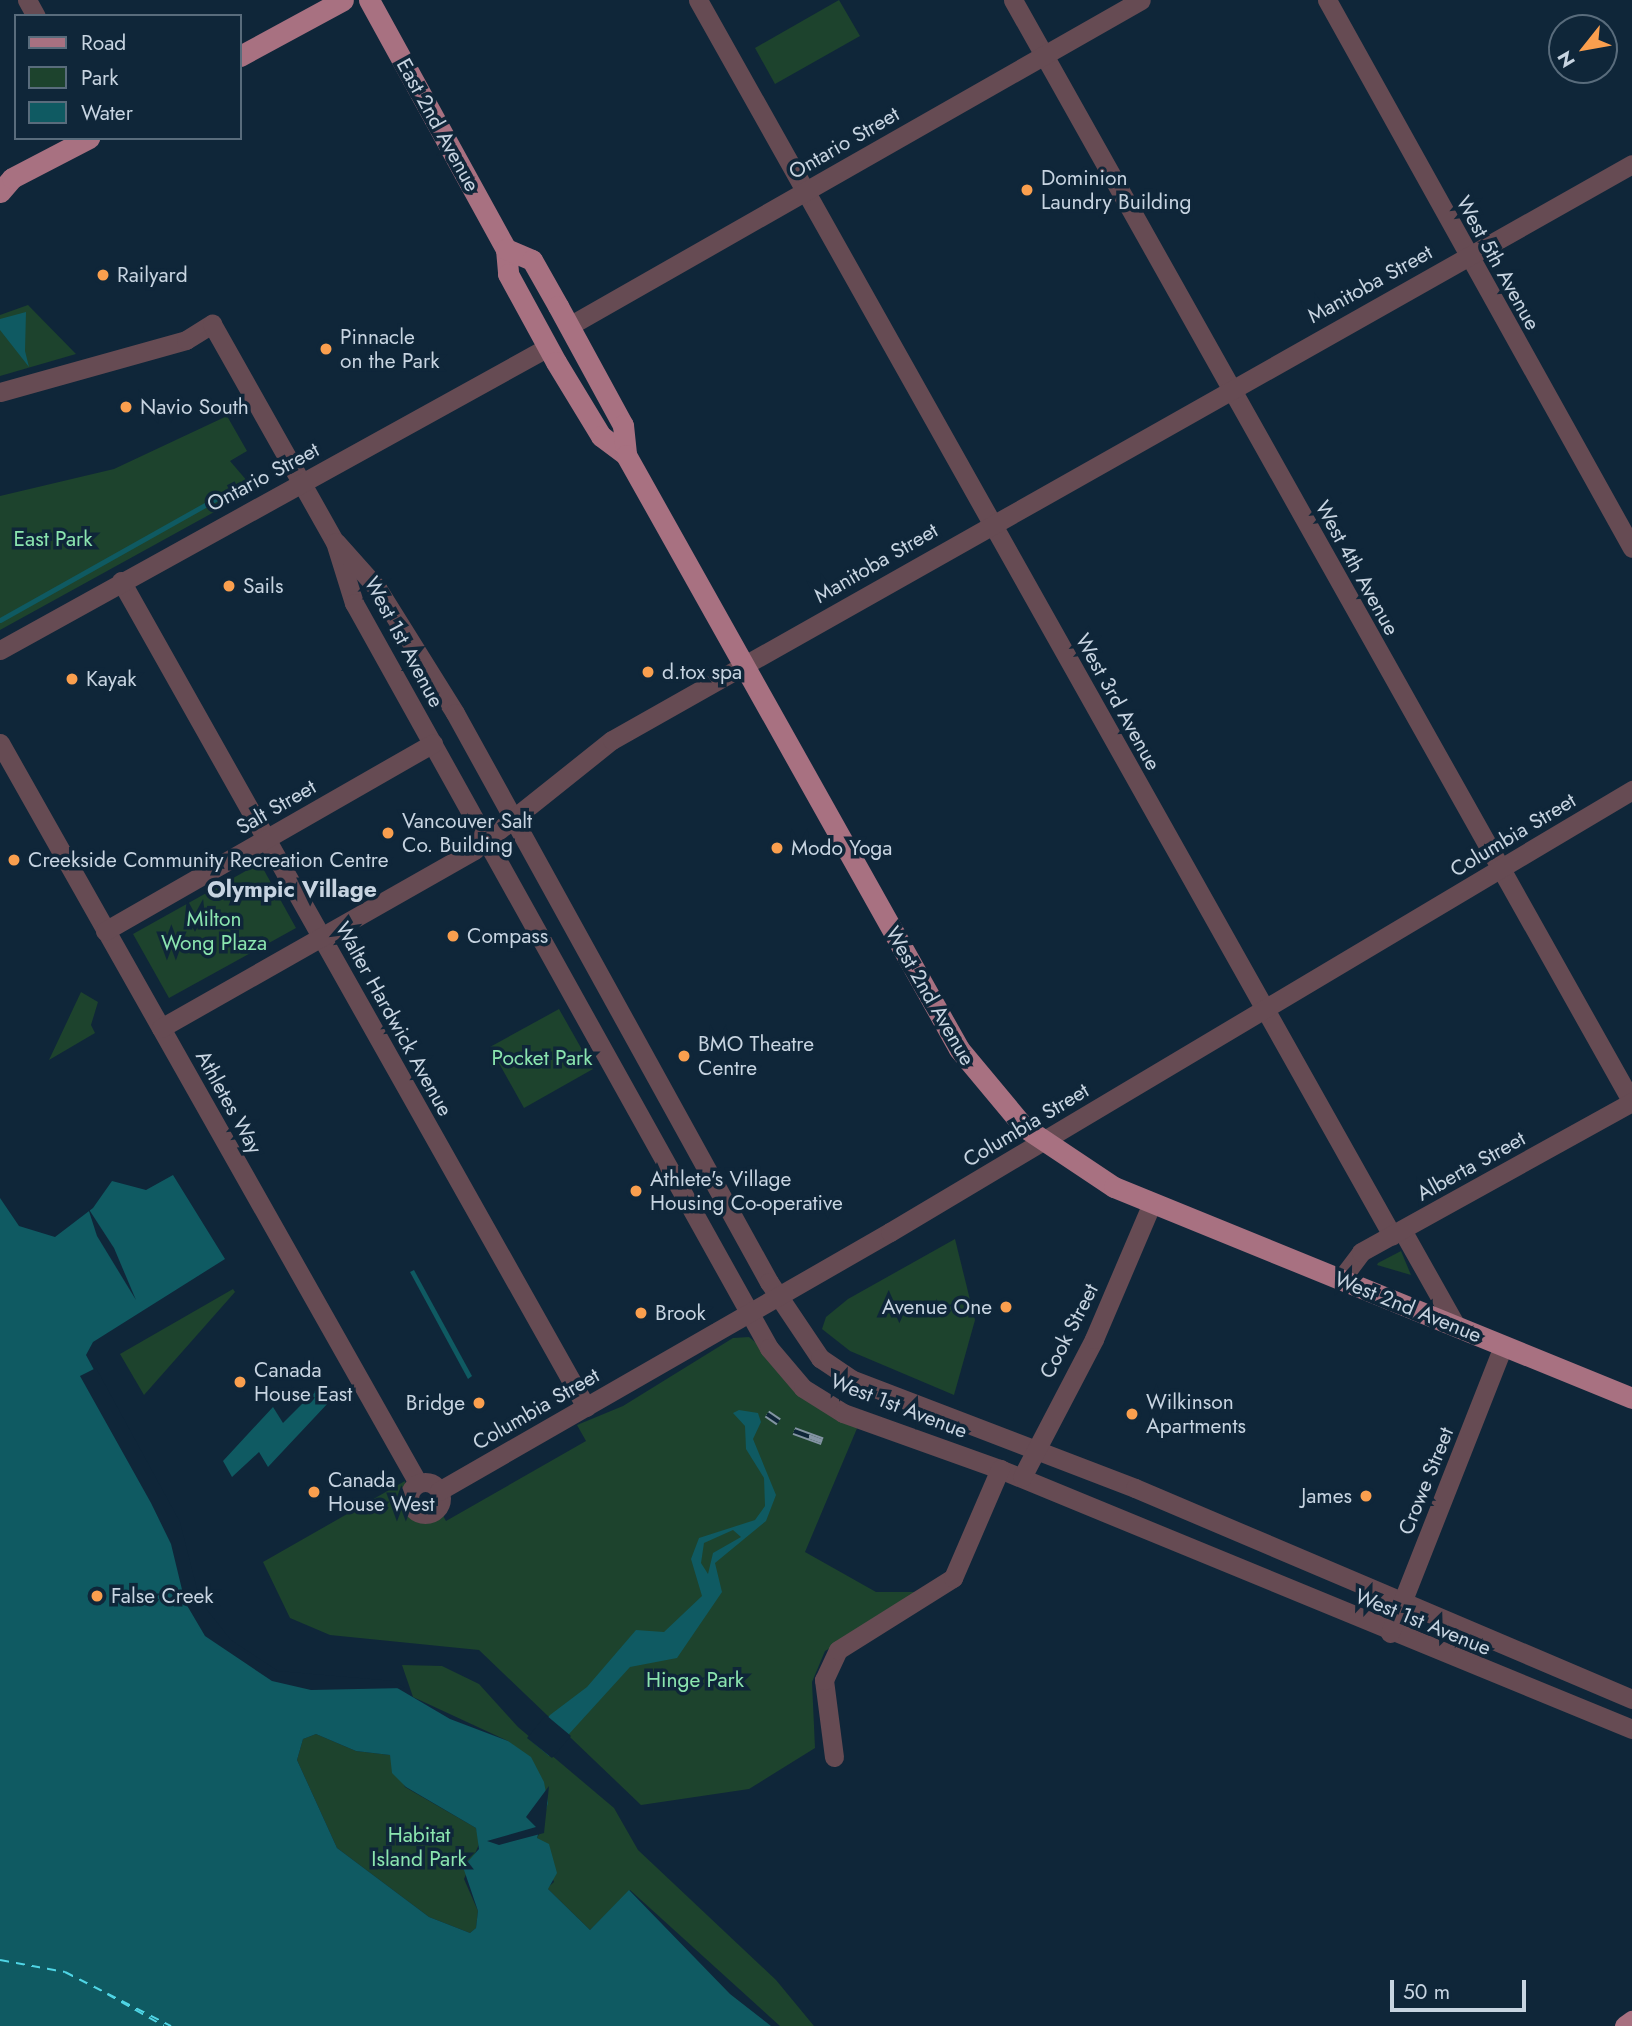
<!DOCTYPE html>
<html>
<head>
<meta charset="utf-8">
<style>
	body { margin:0 }
	#map { position:relative; width:1632px; height:2026px; overflow:hidden; background:#0f2639; font-family:Jost,sans-serif }
	div>[style] { position:absolute }
	[style*='--x'] { left:calc(var(--x)*1px); top:calc(var(--y)*1px); width:calc(var(--w)*1px); rotate:calc(var(--a)*1deg) }
	.green>* { inset:0; background:#1d432d }
	.water>* { inset:0; background:#0f5a62 }
	.pier>* { inset:0; background:#0f2639 }
	.stream>* { height:5px; margin:-2.5px; padding:0 2.5px; transform-origin:2.5px; border-radius:2.5px; background:#0f5a62 }
	.ferry>* { height:2px; margin-top:-1px; transform-origin:0; background:repeating-linear-gradient(90deg,#4fd5e5 0 9px,transparent 0 16px) }
	.minor>* { height:19px; margin:-9.5px; padding:0 9.5px; transform-origin:9.5px; border-radius:9.5px; background:#664b53 }
	.minor>.ring { margin:-9.5px; padding:0; box-sizing:content-box; background:none; border:19px solid #664b53; border-radius:50% }
	.major>* { height:21px; margin:-10.5px; padding:0 10.5px; transform-origin:10.5px; border-radius:10.5px; background:#a87181 }
	.rail>* { height:8px; margin-top:-4px; transform-origin:0; background:repeating-linear-gradient(90deg,#0f2639 0 16px,#8394a3 0 32px); box-sizing:border-box; border-block:2px solid #8394a3 }
	.dots>* { width:19px; height:19px; translate:-50% -50%; box-sizing:border-box; border:4px solid #0f2639; border-radius:50% }
	span { translate:-50% -50%; white-space:nowrap; text-align:center; line-height:1.15; -webkit-text-stroke:7px #0f2639; paint-order:stroke }
	.street-label { font-size:21px; color:#c7d4e1 }
	.poi-label { font-size:21px; color:#c7d4e1 }
	.left { translate:0 -50%; text-align:left }
	.right { translate:-100% -50%; text-align:right }
	.park-label { font-size:21px; color:#8be5af }
	.neighbourhood-label { font-size:23px; color:#c7d4e1; font-weight:700 }
	.legend { position:absolute; left:14px; top:14px; width:228px; height:126px; box-sizing:border-box; background:#0f2639; border:2px solid #596c7c; margin:0; padding:9px 12px; list-style:none; font-size:21px; color:#c7d4e1 }
	.legend li { display:flex; align-items:center; gap:14px; height:35px }
	.legend b { width:35px; border:2px solid #596c7c }
	.north { position:absolute; left:1548px; top:14px; width:70px; height:70px; box-sizing:border-box; background:#0f2639; border:2px solid #596c7c; border-radius:50%; rotate:239deg; font-size:19px; font-weight:700; line-height:28px; text-align:center; color:#c7d4e1 }
	.north::after { content:''; display:block; margin:auto; width:24px; height:32px; background:#fa9f4e; clip-path:polygon(50% 0,100% 100%,50% 72%,0 100%) }
	.scale { position:absolute; left:1390px; top:1980px; width:136px; height:32px; box-sizing:border-box; border:4px solid #c7d4e1; border-top:0; padding-left:9px; font-size:21px; line-height:24px; white-space:nowrap; color:#c7d4e1; -webkit-text-stroke:5px #0f2639; paint-order:stroke }
</style>
</head>
<body>
<div id="map">
	<div class="green">
		<i style="clip-path:polygon(839px 0,860px 36px,775px 84px,755px 48px)"></i>
		<i style="clip-path:polygon(28px 305px,76px 354px,0 376px,0 315px)"></i>
		<i style="clip-path:polygon(227px 416px,247px 451px,230px 461px,248px 482px,245px 495px,0 630px,0 496px,114px 469px)"></i>
		<i style="clip-path:polygon(260px 863px,296px 928px,169px 998px,133px 934px)"></i>
		<i style="clip-path:polygon(81px 992px,98px 1002px,91px 1025px,95px 1033px,49px 1060px)"></i>
		<i style="clip-path:polygon(559px 1009px,593px 1069px,524px 1108px,490px 1047px)"></i>
		<i style="clip-path:polygon(955px 1239px,975px 1320px,954px 1395px,850px 1351px,822px 1329px,826px 1317px,848px 1299px)"></i>
		<i style="clip-path:polygon(1401px 1251px,1411px 1275px,1377px 1265px,1378px 1263px)"></i>
		<i style="clip-path:polygon(233px 1289px,235px 1292px,144px 1395px,120px 1354px)"></i>
		<i style="clip-path:polygon(749px 1337px,858px 1426px,805px 1552px,876px 1592px,925px 1592px,825px 1651px,812px 1682px,815px 1748px,749px 1789px,641px 1805px,479px 1650px,330px 1635px,290px 1618px,263px 1562px,405px 1481px,411px 1514px,423px 1520px,441px 1512px,446px 1521px,586px 1441px,577px 1425px,623px 1406px,733px 1338px)"></i>
		<i style="clip-path:polygon(402px 1665px,442px 1666px,479px 1684px,518px 1727px,614px 1808px,638px 1850px,776px 1980px,814px 2026px,780px 2026px,630px 1890px,590px 1930px,547px 1888px,554px 1882px,537px 1838px,543px 1826px,508px 1741px,413px 1697px)"></i>
		<i style="clip-path:polygon(316px 1734px,356px 1751px,390px 1755px,405px 1787px,476px 1828px,480px 1842px,464px 1879px,478px 1911px,476px 1928px,470px 1933px,429px 1917px,337px 1848px,297px 1760px,303px 1739px)"></i>
	</div>
	<div class="water">
		<i style="clip-path:polygon(26px 312px,25px 351px,29px 367px,0 330px,0 319px)"></i>
		<i style="clip-path:polygon(evenodd,173px 1175px,225px 1259px,93px 1342px,86px 1355px,177px 1524px,191px 1589px,228px 1642px,277px 1674px,324px 1683px,387px 1682px,450px 1719px,508px 1741px,531px 1757px,544px 1782px,548px 1803px,537px 1838px,549px 1844px,557px 1873px,548px 1889px,590px 1930px,629px 1890px,730px 1994px,771px 2026px,0 2026px,0 1198px,19px 1226px,55px 1237px,93px 1208px,112px 1181px,146px 1190px,173px 1175px,316px 1734px,356px 1751px,390px 1755px,392px 1773px,406px 1787px,476px 1828px,479px 1849px,463px 1867px,478px 1911px,476px 1928px,470px 1933px,429px 1917px,337px 1848px,297px 1760px,303px 1739px,316px 1734px)"></i>
		<i style="clip-path:polygon(414px 1270px,472px 1376px,468px 1379px,410px 1272px)"></i>
		<i style="clip-path:polygon(320px 1386px,329px 1402px,268px 1467px,259px 1452px,232px 1477px,223px 1461px,273px 1407px,283px 1423px)"></i>
		<i style="clip-path:polygon(evenodd,739px 1410px,758px 1413px,761px 1422px,753px 1439px,776px 1495px,766px 1521px,715px 1563px,722px 1592px,677px 1658px,630px 1667px,549px 1756px,530px 1740px,550px 1715px,587px 1687px,636px 1630px,664px 1632px,702px 1596px,691px 1559px,699px 1538px,755px 1520px,765px 1506px,764px 1478px,746px 1449px,745px 1426px,733px 1413px,739px 1410px,733px 1530px,741px 1537px,713px 1553px,708px 1574px,701px 1563px,704px 1543px,733px 1530px)"></i>
	</div>
	<div class="pier">
		<i style="clip-path:polygon(88px 1208px,114px 1248px,136px 1300px,97px 1236px)"></i>
		<i style="clip-path:polygon(96px 1368px,180px 1522px,200px 1601px,231px 1640px,278px 1671px,394px 1681px,405px 1688px,311px 1690px,272px 1681px,205px 1636px,185px 1602px,171px 1544px,151px 1503px,80px 1376px)"></i>
		<i style="clip-path:polygon(546px 1715px,571px 1736px,552px 1758px,527px 1738px)"></i>
		<i style="clip-path:polygon(549px 1786px,544px 1833px,499px 1845px,487px 1841px,536px 1827px,526px 1817px)"></i>
	</div>
	<div class="stream">
		<i style="--x:0;--y:620;--w:270;--a:-29.3"></i>
	</div>
	<div class="ferry">
		<i style="--x:0;--y:1960;--w:66;--a:10.5"></i>
		<i style="--x:65;--y:1972;--w:119;--a:27"></i>
		<i style="--x:107;--y:1994;--w:65;--a:29.3"></i>
	</div>
	<div class="minor">
		<i style="--x:27;--y:0;--w:18;--a:61"></i>
		<i style="--x:698;--y:0;--w:1417;--a:60.67"></i>
		<i style="--x:1013;--y:0;--w:1264;--a:60.68"></i>
		<i style="--x:1327;--y:0;--w:627;--a:60.9"></i>
		<i style="--x:569;--y:326;--w:658;--a:-29.68"></i>
		<i style="--x:0;--y:392;--w:193;--a:-15.6"></i>
		<i style="--x:186;--y:340;--w:31;--a:-32"></i>
		<i style="--x:212;--y:324;--w:250;--a:60.6"></i>
		<i style="--x:335;--y:542;--w:64;--a:72.7"></i>
		<i style="--x:354;--y:603;--w:853;--a:60.88"></i>
		<i style="--x:769;--y:1348;--w:52;--a:49.6"></i>
		<i style="--x:803;--y:1388;--w:47;--a:32"></i>
		<i style="--x:843;--y:1413;--w:169;--a:19.7"></i>
		<i style="--x:1002;--y:1470;--w:681;--a:22.35"></i>
		<i style="--x:336;--y:542;--w:62;--a:48.3"></i>
		<i style="--x:377;--y:588;--w:147;--a:58"></i>
		<i style="--x:455;--y:713;--w:650;--a:61.11"></i>
		<i style="--x:769;--y:1282;--w:92;--a:56.1"></i>
		<i style="--x:820;--y:1358;--w:37;--a:34"></i>
		<i style="--x:851;--y:1379;--w:304;--a:21"></i>
		<i style="--x:1135;--y:1488;--w:540;--a:23"></i>
		<i style="--x:121;--y:581;--w:948;--a:60.62"></i>
		<i style="--x:0;--y:650;--w:626;--a:-28.94"></i>
		<i style="--x:0;--y:743;--w:850;--a:60.54"></i>
		<i style="--x:105;--y:931;--w:378;--a:-29.8"></i>
		<i style="--x:161;--y:1028;--w:360;--a:-29.6"></i>
		<i style="--x:474;--y:850;--w:176;--a:-38.6"></i>
		<i style="--x:612;--y:740;--w:1171;--a:-29.45"></i>
		<i style="--x:1402;--y:1230;--w:110;--a:60.6"></i>
		<i style="--x:1341;--y:1279;--w:34;--a:-53"></i>
		<i style="--x:1361;--y:1252;--w:310;--a:-29"></i>
		<i style="--x:1022;--y:1477;--w:156;--a:-62.4"></i>
		<i style="--x:1094;--y:1339;--w:148;--a:-66.9"></i>
		<i class="ring" style="left:409px;top:1482px;width:13px;height:13px"></i>
		<i style="--x:439;--y:1491;--w:520;--a:-29.87"></i>
		<i style="--x:890;--y:1232;--w:864;--a:-30.78"></i>
		<i style="--x:1390;--y:1633;--w:308;--a:-68.5"></i>
		<i style="--x:834;--y:1757;--w:78;--a:-97.4"></i>
		<i style="--x:824;--y:1680;--w:33;--a:-65"></i>
		<i style="--x:838;--y:1650;--w:136;--a:-32.1"></i>
		<i style="--x:953;--y:1578;--w:119;--a:-66.7"></i>
	</div>
	<div class="major">
		<i style="--x:369;--y:0;--w:284;--a:61.2"></i>
		<i style="--x:506;--y:249;--w:25;--a:85"></i>
		<i style="--x:508;--y:274;--w:100;--a:61.4"></i>
		<i style="--x:556;--y:362;--w:87;--a:58.7"></i>
		<i style="--x:601;--y:436;--w:31;--a:37"></i>
		<i style="--x:240;--y:56;--w:117;--a:-28.5"></i>
		<i style="--x:0;--y:192;--w:18;--a:-49"></i>
		<i style="--x:12;--y:178;--w:87;--a:-27.5"></i>
		<i style="--x:506;--y:249;--w:28;--a:23"></i>
		<i style="--x:532;--y:260;--w:53;--a:60.5"></i>
		<i style="--x:558;--y:306;--w:136;--a:61.4"></i>
		<i style="--x:623;--y:425;--w:30;--a:84"></i>
		<i style="--x:626;--y:455;--w:681;--a:60.72"></i>
		<i style="--x:959;--y:1049;--w:102;--a:50.2"></i>
		<i style="--x:1024;--y:1127;--w:108;--a:33.7"></i>
		<i style="--x:1114;--y:1187;--w:559;--a:22.16"></i>
		<i style="--x:1625;--y:2026;--w:9;--a:-36"></i>
	</div>
	<div class="rail">
		<i style="--x:767;--y:1414;--w:14;--a:34"></i>
		<i style="--x:794;--y:1431;--w:30;--a:20"></i>
	</div>
	<div class="dots">
		<i style="left:1027px;top:190px;background:#fa9f4e"></i>
		<i style="left:103px;top:275px;background:#fa9f4e"></i>
		<i style="left:326px;top:349px;background:#fa9f4e"></i>
		<i style="left:126px;top:407px;background:#fa9f4e"></i>
		<i style="left:229px;top:586px;background:#fa9f4e"></i>
		<i style="left:648px;top:672px;background:#fa9f4e"></i>
		<i style="left:72px;top:679px;background:#fa9f4e"></i>
		<i style="left:388px;top:833px;background:#fa9f4e"></i>
		<i style="left:777px;top:848px;background:#fa9f4e"></i>
		<i style="left:14px;top:860px;background:#fa9f4e"></i>
		<i style="left:453px;top:936px;background:#fa9f4e"></i>
		<i style="left:684px;top:1056px;background:#fa9f4e"></i>
		<i style="left:636px;top:1191px;background:#fa9f4e"></i>
		<i style="left:1006px;top:1307px;background:#fa9f4e"></i>
		<i style="left:641px;top:1313px;background:#fa9f4e"></i>
		<i style="left:240px;top:1382px;background:#fa9f4e"></i>
		<i style="left:479px;top:1403px;background:#fa9f4e"></i>
		<i style="left:1132px;top:1414px;background:#fa9f4e"></i>
		<i style="left:314px;top:1492px;background:#fa9f4e"></i>
		<i style="left:1366px;top:1496px;background:#fa9f4e"></i>
		<i style="left:97px;top:1596px;background:#fa9f4e"></i>
	</div>
	<div class="street-label">
		<span style="left:438px;top:125px;rotate:61deg">East 2nd Avenue</span>
		<span style="left:844px;top:143px;rotate:-30deg">Ontario Street</span>
		<span style="left:1498px;top:263px;rotate:61deg">West 5th Avenue</span>
		<span style="left:1370px;top:284px;rotate:-29deg">Manitoba Street</span>
		<span style="left:263px;top:477px;rotate:-28deg">Ontario Street</span>
		<span style="left:876px;top:563px;rotate:-30deg">Manitoba Street</span>
		<span style="left:1357px;top:568px;rotate:61deg">West 4th Avenue</span>
		<span style="left:404px;top:642px;rotate:62deg">West 1st Avenue</span>
		<span style="left:1118px;top:702px;rotate:61deg">West 3rd Avenue</span>
		<span style="left:276px;top:807px;rotate:-30deg">Salt Street</span>
		<span style="left:1513px;top:835px;rotate:-31deg">Columbia Street</span>
		<span style="left:930px;top:996px;rotate:60deg">West 2nd Avenue</span>
		<span style="left:394px;top:1019px;rotate:61deg">Walter Hardwick Avenue</span>
		<span style="left:229px;top:1102px;rotate:61deg">Athletes Way</span>
		<span style="left:1026px;top:1125px;rotate:-31deg">Columbia Street</span>
		<span style="left:1471px;top:1166px;rotate:-29deg">Alberta Street</span>
		<span style="left:1408px;top:1307px;rotate:22deg">West 2nd Avenue</span>
		<span style="left:1069px;top:1331px;rotate:-63deg">Cook Street</span>
		<span style="left:899px;top:1406px;rotate:21deg">West 1st Avenue</span>
		<span style="left:536px;top:1409px;rotate:-30deg">Columbia Street</span>
		<span style="left:1426px;top:1481px;rotate:-68deg">Crowe Street</span>
		<span style="left:1423px;top:1622px;rotate:22deg">West 1st Avenue</span>
	</div>
	<div class="poi-label">
		<span class="left" style="left:1041px;top:190px">Dominion<br>Laundry Building</span>
		<span class="left" style="left:117px;top:275px">Railyard</span>
		<span class="left" style="left:340px;top:349px">Pinnacle<br>on the Park</span>
		<span class="left" style="left:140px;top:407px">Navio South</span>
		<span class="left" style="left:243px;top:586px">Sails</span>
		<span class="left" style="left:662px;top:672px">d.tox spa</span>
		<span class="left" style="left:86px;top:679px">Kayak</span>
		<span class="left" style="left:402px;top:833px">Vancouver Salt<br>Co. Building</span>
		<span class="left" style="left:791px;top:848px">Modo Yoga</span>
		<span class="left" style="left:28px;top:860px">Creekside Community Recreation Centre</span>
		<span class="left" style="left:467px;top:936px">Compass</span>
		<span class="left" style="left:698px;top:1056px">BMO Theatre<br>Centre</span>
		<span class="left" style="left:650px;top:1191px">Athlete's Village<br>Housing Co-operative</span>
		<span class="right" style="left:992px;top:1307px">Avenue One</span>
		<span class="left" style="left:655px;top:1313px">Brook</span>
		<span class="left" style="left:254px;top:1382px">Canada<br>House East</span>
		<span class="left" style="left:1146px;top:1414px">Wilkinson<br>Apartments</span>
		<span class="right" style="left:465px;top:1403px">Bridge</span>
		<span class="left" style="left:328px;top:1492px">Canada<br>House West</span>
		<span class="right" style="left:1352px;top:1496px">James</span>
		<span class="left" style="left:111px;top:1596px">False Creek</span>
	</div>
	<div class="park-label">
		<span style="left:53px;top:539px">East Park</span>
		<span style="left:214px;top:931px">Milton<br>Wong Plaza</span>
		<span style="left:542px;top:1058px">Pocket Park</span>
		<span style="left:695px;top:1680px">Hinge Park</span>
		<span style="left:419px;top:1847px">Habitat<br>Island Park</span>
	</div>
	<div class="neighbourhood-label">
		<span style="left:292px;top:889px">Olympic Village</span>
	</div>
	<ul class="legend">
	<li><b style="height:9px;background:#a87181"></b>Road</li>
	<li><b style="height:19px;background:#1d432d"></b>Park</li>
	<li><b style="height:19px;background:#0f5a62"></b>Water</li>
	</ul>
	<div class="north">N</div>
	<div class="scale">50 m</div>
</div>
</body>
</html>
